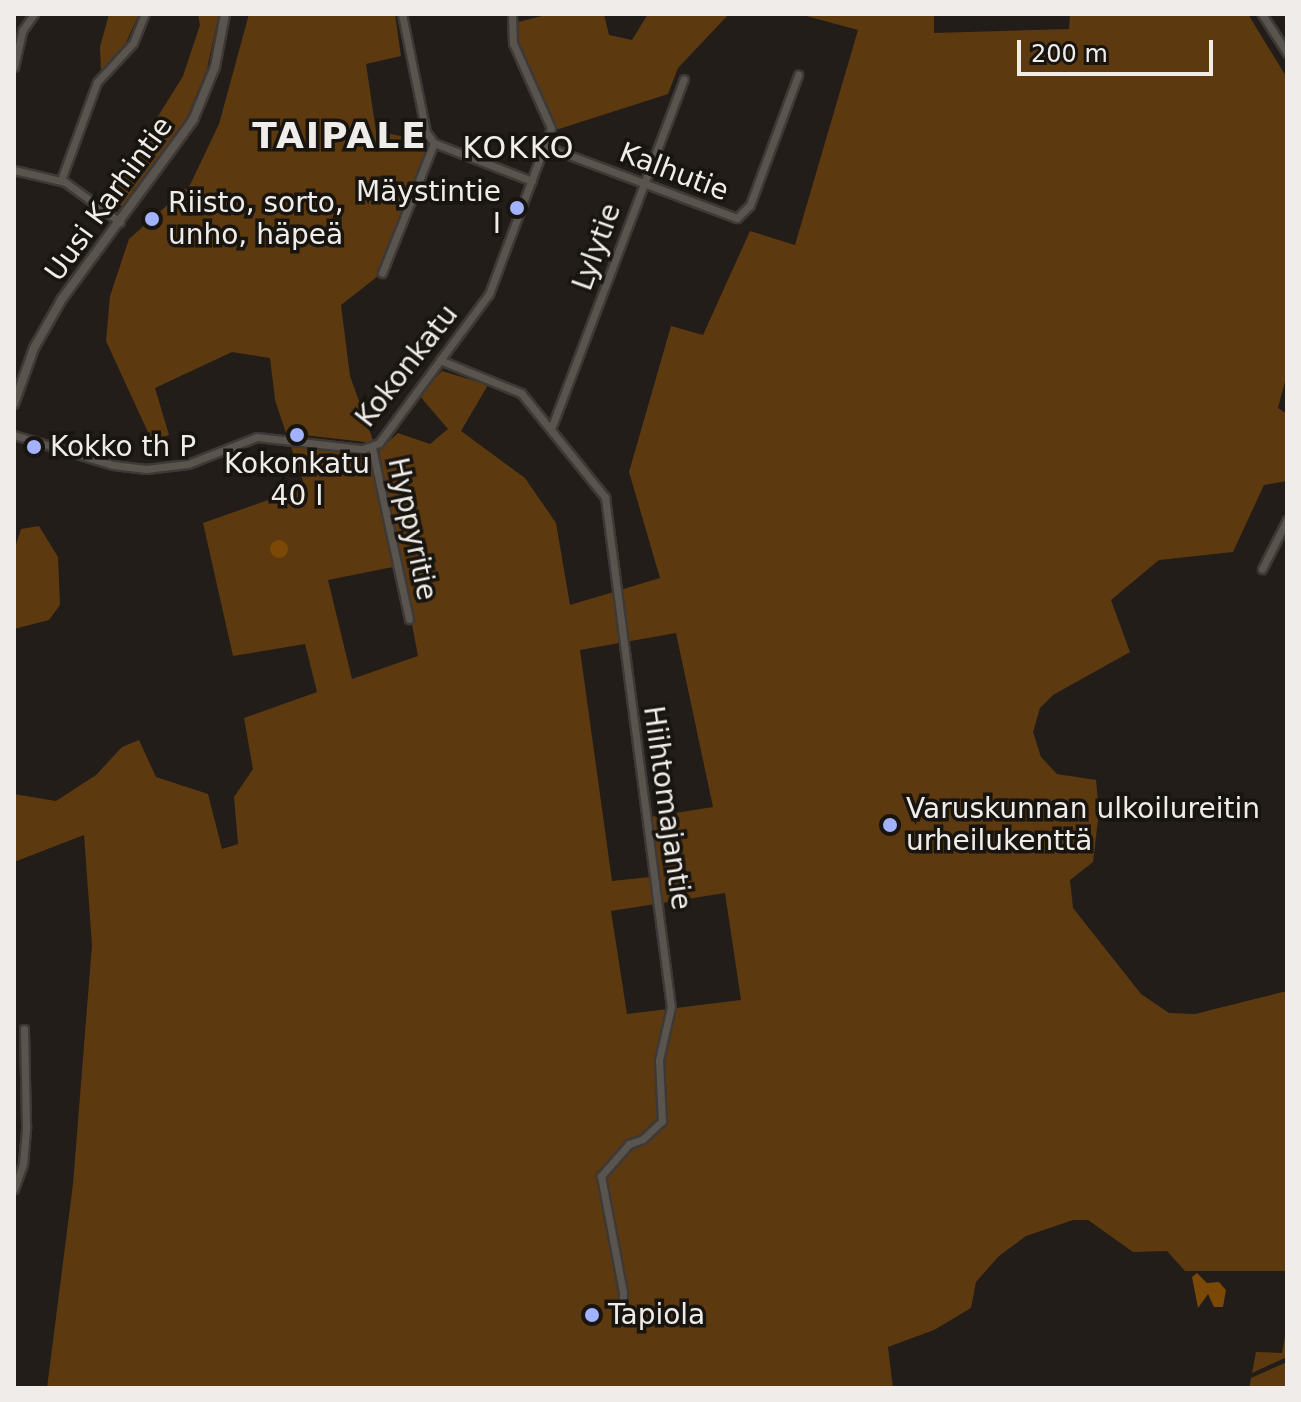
<!DOCTYPE html>
<html>
<head>
<meta charset="utf-8">
<style>
	body { margin:0 }
	#map { position:relative; width:1301px; height:1402px; overflow:hidden; background:#221d18; font-family:"DejaVu Sans",sans-serif }
	div>[style] { position:absolute }
	[style*='--x'] { left:calc(var(--x)*1px); top:calc(var(--y)*1px); width:calc(var(--w)*1px); rotate:calc(var(--a)*1deg) }
	.green>* { inset:0; background:#5d3910 }
	.water>* { inset:0; background:#7b4806 }
	.round { border-radius:50% }
	.roads { filter:drop-shadow(2px 0 #3d3936) drop-shadow(-2px 0 #3d3936) drop-shadow(0 2px #3d3936) drop-shadow(0 -2px #3d3936) }
	.minor>* { height:7px; margin:-3.5px; padding:0 3.5px; transform-origin:3.5px; border-radius:3.5px; background:#5a544f }
	.tertiary>* { height:8px; margin:-4px; padding:0 4px; transform-origin:4px; border-radius:4px; background:#5a544f }
	.dots>* { width:22px; height:22px; translate:-50% -50%; box-sizing:border-box; border:4px solid #18140f; border-radius:50% }
	span { translate:-50% -50%; white-space:nowrap; text-align:center; line-height:1.15; -webkit-text-stroke:7px #18140f; paint-order:stroke }
	.street-label { font-size:28px; color:#f0ece9 }
	.poi-label { font-size:28px; color:#f0ece9 }
	.right { translate:-100% -50%; text-align:right }
	.left { translate:0 -50%; text-align:left }
	.neighbourhood-label { font-size:30px; color:#f0ece9; letter-spacing:2px }
	.district-label { font-size:36px; color:#f0ece9; font-weight:700; letter-spacing:2px }
	.frame { position:absolute; inset:0; border:16px solid #f0ece9; pointer-events:none }
	.scale { position:absolute; left:1017px; top:40px; width:196px; height:36px; box-sizing:border-box; border:4px solid #f0ece9; border-top:0; padding-left:10px; font-size:24px; line-height:28px; white-space:nowrap; color:#f0ece9; -webkit-text-stroke:6px #18140f; paint-order:stroke }
</style>
</head>
<body>
<div id="map">
	<div class="green">
		<i style="clip-path:polygon(109px 14px,139px 14px,124px 47px,101px 71px,100px 47px)"></i>
		<i style="clip-path:polygon(198px 14px,219px 14px,207px 69px,186px 120px,122px 206px,107px 199px,183px 76px,200px 25px)"></i>
		<i style="clip-path:polygon(249px 14px,395px 14px,401px 56px,366px 64px,376px 131px,434px 143px,382px 273px,341px 305px,350px 376px,374px 443px,286px 433px,275px 400px,270px 358px,232px 352px,155px 388px,169px 435px,152px 441px,106px 341px,110px 296px,129px 239px,190px 185px,219px 124px)"></i>
		<i style="clip-path:polygon(550px 14px,604px 14px,609px 35px,632px 40px,648px 14px,729px 14px,678px 68px,668px 94px,559px 129px,554px 128px,516px 35px,518px 22px)"></i>
		<i style="clip-path:polygon(evenodd,799px 14px,934px 14px,934px 33px,1069px 29px,1070px 14px,1248px 14px,1287px 78px,1287px 374px,1278px 408px,1287px 414px,1287px 481px,1264px 485px,1233px 552px,1159px 560px,1111px 600px,1130px 652px,1053px 695px,1040px 708px,1033px 732px,1041px 757px,1057px 774px,1096px 780px,1099px 812px,1093px 862px,1070px 880px,1073px 908px,1141px 994px,1169px 1013px,1195px 1014px,1287px 991px,1287px 1271px,1185px 1271px,1167px 1251px,1133px 1252px,1088px 1220px,1073px 1220px,1026px 1236px,999px 1256px,976px 1282px,971px 1308px,934px 1330px,888px 1347px,893px 1388px,47px 1388px,73px 1184px,92px 945px,84px 835px,14px 862px,14px 794px,56px 801px,96px 775px,122px 747px,139px 740px,156px 777px,208px 794px,222px 849px,238px 844px,234px 797px,253px 769px,244px 718px,317px 692px,305px 644px,233px 656px,203px 523px,305px 487px,291px 447px,369px 455px,393px 567px,328px 580px,352px 679px,418px 656px,379px 450px,398px 433px,430px 444px,448px 429px,419px 395px,442px 371px,488px 385px,461px 431px,525px 478px,556px 523px,570px 605px,660px 578px,629px 472px,671px 326px,703px 335px,750px 231px,795px 245px,858px 30px,799px 14px,676px 633px,713px 807px,650px 817px,659px 876px,612px 881px,580px 650px,676px 633px,799px 14px,725px 893px,741px 1000px,627px 1014px,611px 911px,725px 893px)"></i>
		<i style="clip-path:polygon(39px 526px,58px 557px,60px 605px,49px 620px,14px 629px,14px 551px,21px 529px)"></i>
		<i style="clip-path:polygon(1287px 1325px,1287px 1357px,1252px 1373px,1256px 1352px,1282px 1353px)"></i>
		<i style="clip-path:polygon(1287px 1362px,1287px 1388px,1249px 1388px,1251px 1378px)"></i>
	</div>
	<div class="water">
		<i class="round" style="left:270px;top:540px;width:18px;height:18px"></i>
		<i style="clip-path:polygon(1197px 1273px,1207px 1283px,1219px 1282px,1226px 1290px,1223px 1307px,1214px 1307px,1208px 1294px,1198px 1308px,1192px 1277px)"></i>
	</div>
	<div class="roads">
		<div class="minor">
			<i style="--x:402;--y:14;--w:120;--a:78.5"></i>
			<i style="--x:426;--y:132;--w:14;--a:54"></i>
			<i style="--x:1262;--y:14;--w:46;--a:57.3"></i>
			<i style="--x:14;--y:67;--w:37;--a:-77"></i>
			<i style="--x:22;--y:31;--w:21;--a:-55"></i>
			<i style="--x:434;--y:143;--w:105;--a:21.2"></i>
			<i style="--x:545;--y:146;--w:205;--a:20.6"></i>
			<i style="--x:737;--y:218;--w:18;--a:-45"></i>
			<i style="--x:750;--y:205;--w:139;--a:-69.7"></i>
			<i style="--x:14;--y:170;--w:52;--a:13.2"></i>
			<i style="--x:65;--y:182;--w:68;--a:36"></i>
			<i style="--x:61;--y:180;--w:104;--a:-69.8"></i>
			<i style="--x:97;--y:82;--w:53;--a:-47.3"></i>
			<i style="--x:133;--y:43;--w:31;--a:-68"></i>
			<i style="--x:382;--y:273;--w:140;--a:-68.2"></i>
			<i style="--x:440;--y:360;--w:87;--a:22.2"></i>
			<i style="--x:521;--y:393;--w:134;--a:51.1"></i>
			<i style="--x:605;--y:497;--w:514;--a:82.63"></i>
			<i style="--x:671;--y:1007;--w:54;--a:102.8"></i>
			<i style="--x:659;--y:1060;--w:61;--a:87.2"></i>
			<i style="--x:662;--y:1121;--w:26;--a:137"></i>
			<i style="--x:643;--y:1139;--w:15;--a:160"></i>
			<i style="--x:629;--y:1144;--w:43;--a:131.2"></i>
			<i style="--x:601;--y:1176;--w:118;--a:79.3"></i>
			<i style="--x:623;--y:1292;--w:23;--a:92"></i>
			<i style="--x:551;--y:429;--w:374;--a:-69.2"></i>
			<i style="--x:14;--y:435;--w:103;--a:16.9"></i>
			<i style="--x:113;--y:465;--w:33;--a:7"></i>
			<i style="--x:146;--y:469;--w:42;--a:-6.8"></i>
			<i style="--x:188;--y:464;--w:74;--a:-21.4"></i>
			<i style="--x:257;--y:437;--w:107;--a:6.5"></i>
			<i style="--x:363;--y:449;--w:17;--a:-21"></i>
			<i style="--x:379;--y:443;--w:185;--a:-53.6"></i>
			<i style="--x:489;--y:294;--w:177;--a:-69.5"></i>
			<i style="--x:551;--y:128;--w:93;--a:-114.1"></i>
			<i style="--x:513;--y:43;--w:29;--a:-92"></i>
			<i style="--x:372;--y:448;--w:175;--a:77.8"></i>
			<i style="--x:1262;--y:569;--w:55;--a:-63"></i>
			<i style="--x:14;--y:1189;--w:27;--a:-70"></i>
			<i style="--x:23;--y:1164;--w:38;--a:-85"></i>
			<i style="--x:26;--y:1126;--w:97;--a:-91.2"></i>
		</div>
		<div class="tertiary">
			<i style="--x:14;--y:404;--w:59;--a:-70.3"></i>
			<i style="--x:34;--y:348;--w:56;--a:-60.3"></i>
			<i style="--x:62;--y:299;--w:222;--a:-53.8"></i>
			<i style="--x:193;--y:120;--w:57;--a:-67.5"></i>
			<i style="--x:215;--y:67;--w:54;--a:-79.3"></i>
		</div>
	</div>
	<div class="dots">
		<i style="left:517px;top:208px;background:#a2b2fd"></i>
		<i style="left:152px;top:219px;background:#a2b2fd"></i>
		<i style="left:297px;top:435px;background:#a2b2fd"></i>
		<i style="left:34px;top:447px;background:#a2b2fd"></i>
		<i style="left:890px;top:825px;background:#a2b2fd"></i>
		<i style="left:592px;top:1315px;background:#a2b2fd"></i>
	</div>
	<div class="street-label">
		<span style="left:674px;top:172px;rotate:21deg">Kalhutie</span>
		<span style="left:109px;top:199px;rotate:-54deg">Uusi Karhintie</span>
		<span style="left:597px;top:247px;rotate:-70deg">Lylytie</span>
		<span style="left:407px;top:366px;rotate:-52deg">Kokonkatu</span>
		<span style="left:412px;top:529px;rotate:78deg">Hyppyritie</span>
		<span style="left:667px;top:808px;rotate:82deg">Hiihtomajantie</span>
	</div>
	<div class="poi-label">
		<span class="right" style="left:501px;top:208px">Mäystintie<br>I</span>
		<span class="left" style="left:168px;top:219px">Riisto, sorto,<br>unho, häpeä</span>
		<span class="left" style="left:50px;top:447px">Kokko th P</span>
		<span style="left:297px;top:480px">Kokonkatu<br>40 I</span>
		<span class="left" style="left:906px;top:825px">Varuskunnan ulkoilureitin<br>urheilukenttä</span>
		<span class="left" style="left:608px;top:1315px">Tapiola</span>
	</div>
	<div class="neighbourhood-label">
		<span style="left:519px;top:148px">KOKKO</span>
	</div>
	<div class="district-label">
		<span style="left:340px;top:136px">TAIPALE</span>
	</div>
	<div class="frame"></div>
	<div class="scale">200 m</div>
</div>
</body>
</html>
